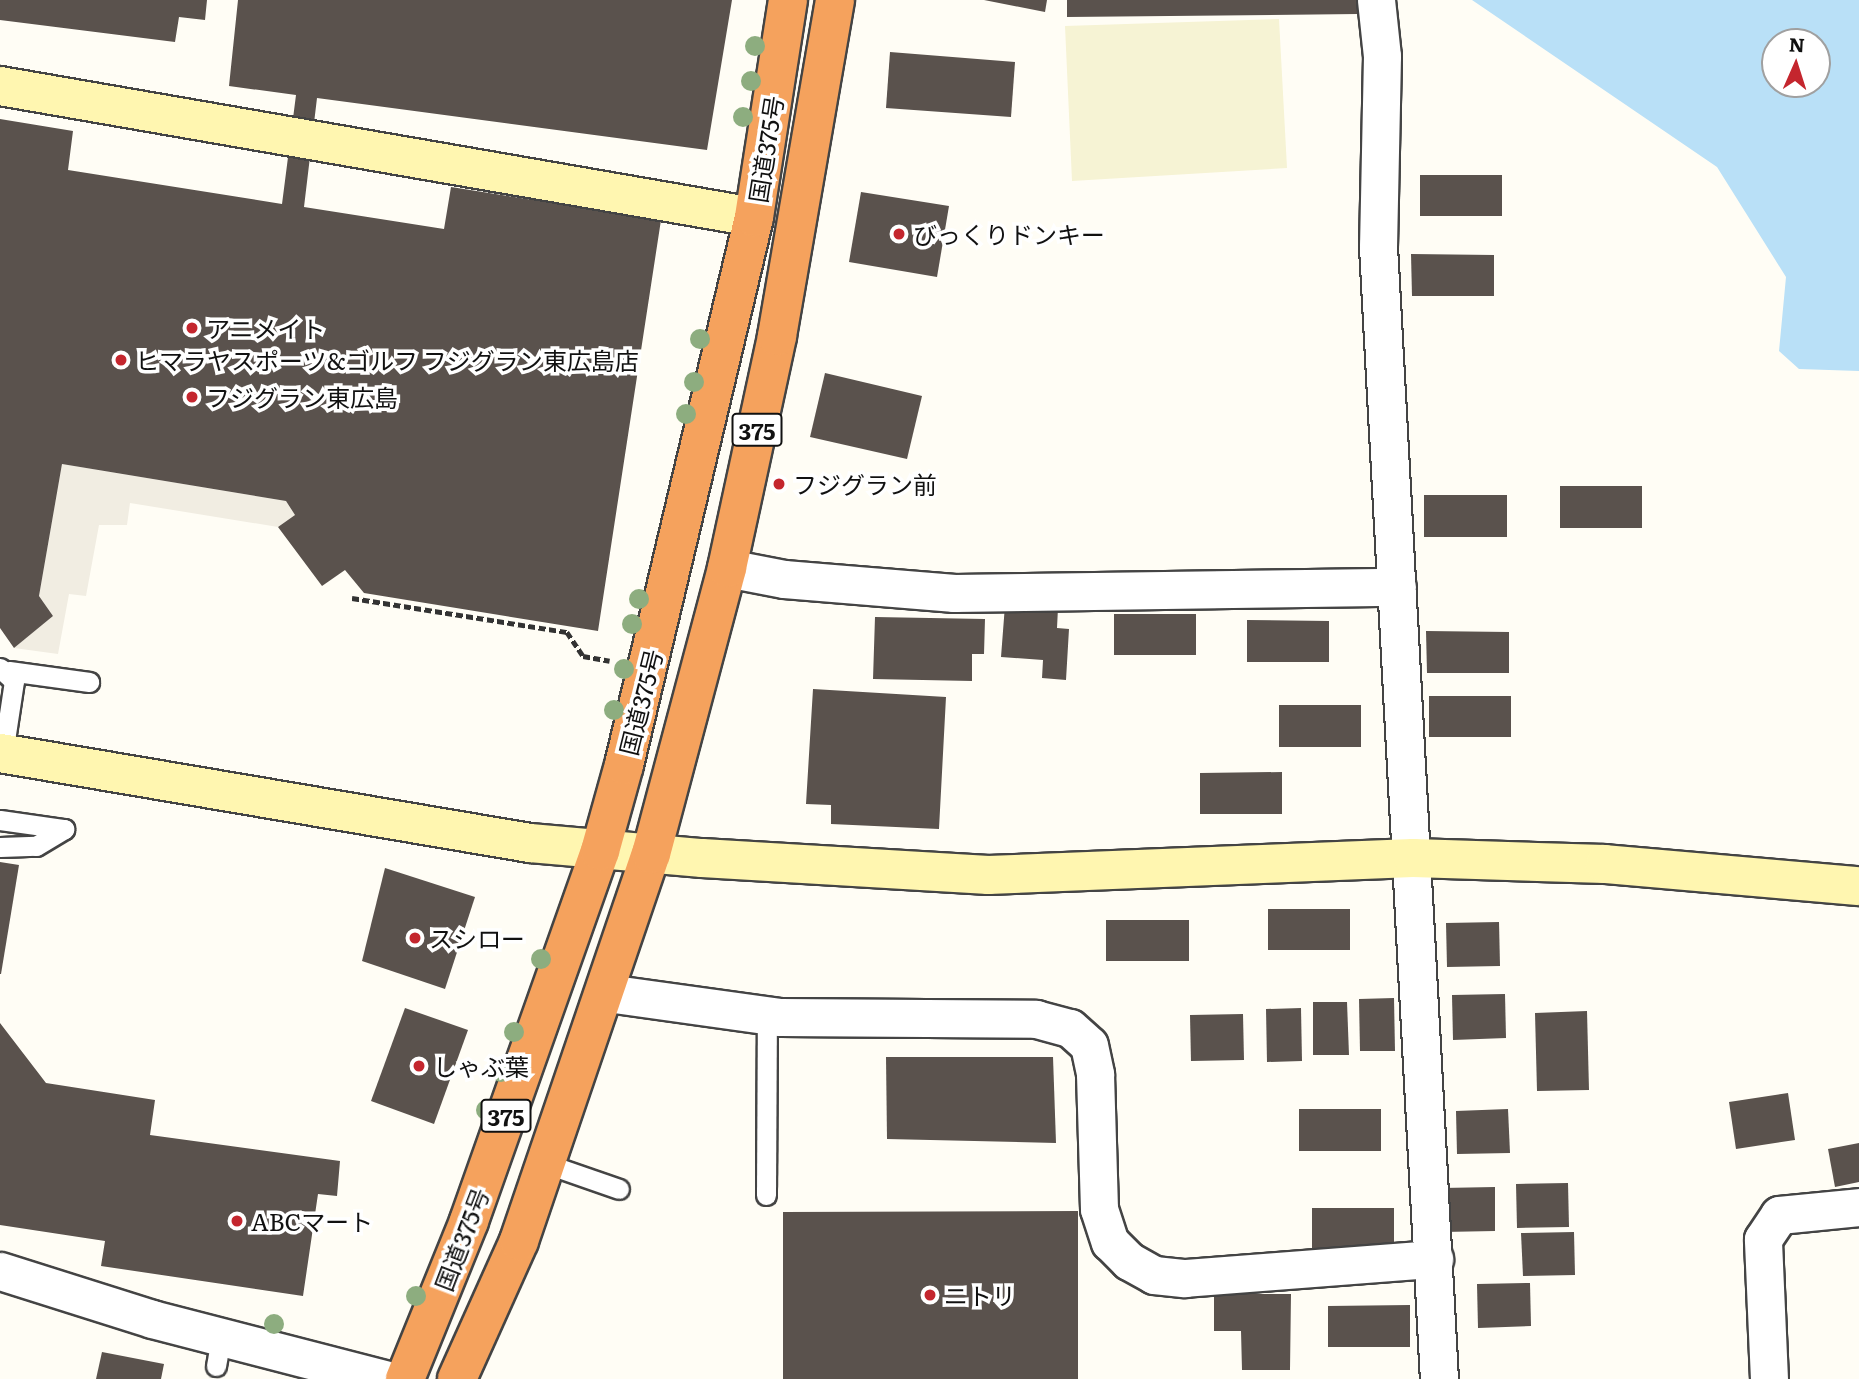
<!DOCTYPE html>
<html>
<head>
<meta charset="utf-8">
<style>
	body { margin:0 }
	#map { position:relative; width:1859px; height:1379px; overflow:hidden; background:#fffdf5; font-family:Literata,"Noto Sans JP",serif }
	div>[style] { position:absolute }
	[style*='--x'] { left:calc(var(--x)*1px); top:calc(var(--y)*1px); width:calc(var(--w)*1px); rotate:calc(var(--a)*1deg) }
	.farmland>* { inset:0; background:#f6f3d4 }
	.plaza>* { inset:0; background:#f1ede2 }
	.water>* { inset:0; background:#b9e0f7 }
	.building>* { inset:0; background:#5a524d }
	.path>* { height:4.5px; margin-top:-2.25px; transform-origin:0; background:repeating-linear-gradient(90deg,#333 0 7px,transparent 0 10.5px) }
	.roads { filter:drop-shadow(2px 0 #444) drop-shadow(-2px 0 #444) drop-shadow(0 2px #444) drop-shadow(0 -2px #444) }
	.lane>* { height:19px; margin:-9.5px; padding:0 9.5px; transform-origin:9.5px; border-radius:9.5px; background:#fff }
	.street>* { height:37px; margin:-18.5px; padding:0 18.5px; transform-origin:18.5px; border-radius:18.5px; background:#fff }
	.secondary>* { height:38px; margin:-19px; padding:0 19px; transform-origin:19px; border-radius:19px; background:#fff6b0 }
	.highway>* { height:38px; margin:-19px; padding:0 19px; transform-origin:19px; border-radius:19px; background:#f5a25d }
	.trees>* { width:20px; height:20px; margin:-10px; border-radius:50%; background:#8dad7f }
	.dots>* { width:19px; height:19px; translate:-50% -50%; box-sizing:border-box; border:4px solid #fff; border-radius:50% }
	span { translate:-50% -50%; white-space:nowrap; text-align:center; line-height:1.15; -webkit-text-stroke:7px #fff; paint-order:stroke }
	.shield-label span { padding:2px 5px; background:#fff; border:2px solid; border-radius:5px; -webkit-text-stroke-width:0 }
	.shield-label { font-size:23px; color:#111; font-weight:700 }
	.street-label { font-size:24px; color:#111 }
	.poi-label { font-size:24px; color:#111 }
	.left { translate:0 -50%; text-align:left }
	.north { position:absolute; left:1761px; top:28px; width:70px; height:70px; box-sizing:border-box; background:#fff; border:2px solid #a0a0a0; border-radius:50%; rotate:3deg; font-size:19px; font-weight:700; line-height:28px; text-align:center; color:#111 }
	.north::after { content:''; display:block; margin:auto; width:24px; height:32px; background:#c4262e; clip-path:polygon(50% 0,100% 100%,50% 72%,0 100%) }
</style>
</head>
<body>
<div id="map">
	<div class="farmland">
		<i style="clip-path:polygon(1279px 19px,1287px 168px,1072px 181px,1065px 26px)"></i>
	</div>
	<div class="plaza">
		<i style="clip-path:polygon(62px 464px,286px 501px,295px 515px,278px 527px,130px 503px,127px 525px,99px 525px,86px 596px,69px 594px,58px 654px,14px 648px,53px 616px,39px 596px)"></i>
	</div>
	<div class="water">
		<i style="clip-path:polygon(evenodd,1472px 0,1859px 0,1859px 371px,1799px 369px,1779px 351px,1786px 277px,1717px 167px,1472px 0,1775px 42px,1817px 42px,1817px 84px,1775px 84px,1775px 42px)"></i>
	</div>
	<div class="building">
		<i style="clip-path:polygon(0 0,207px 0,205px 20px,179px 17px,175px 42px,0 20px)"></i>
		<i style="clip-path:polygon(238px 0,732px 0,707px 150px,317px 98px,304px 207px,444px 229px,451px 187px,661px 220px,598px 631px,364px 593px,345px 570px,322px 586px,278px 527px,295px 515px,286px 501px,62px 464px,39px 596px,53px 616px,14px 648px,0 628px,0 119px,73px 131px,68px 170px,282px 204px,296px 95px,229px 86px)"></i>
		<i style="clip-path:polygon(984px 0,1047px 0,1045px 12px)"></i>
		<i style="clip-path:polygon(1067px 0,1359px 0,1358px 14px,1067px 17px)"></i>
		<i style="clip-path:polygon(890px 52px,1015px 62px,1011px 117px,886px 108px)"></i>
		<i style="clip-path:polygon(1420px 175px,1502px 175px,1502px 216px,1420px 216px)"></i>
		<i style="clip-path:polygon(861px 192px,949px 206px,937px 277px,849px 262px)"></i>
		<i style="clip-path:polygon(1411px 254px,1494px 255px,1494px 296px,1412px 296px)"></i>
		<i style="clip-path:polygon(825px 373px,922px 396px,907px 459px,810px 437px)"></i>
		<i style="clip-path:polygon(1560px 486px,1642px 486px,1642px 528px,1560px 528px)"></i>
		<i style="clip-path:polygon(1424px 495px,1507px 495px,1507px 537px,1424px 537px)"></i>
		<i style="clip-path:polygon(1005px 605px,1058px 608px,1057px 628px,1069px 629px,1066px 680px,1042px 678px,1043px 660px,1001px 657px)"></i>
		<i style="clip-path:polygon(1114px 614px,1196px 614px,1196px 655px,1114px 655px)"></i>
		<i style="clip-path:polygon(875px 617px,985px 619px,984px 654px,972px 654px,972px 681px,873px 679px)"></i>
		<i style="clip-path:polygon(1247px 620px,1329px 621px,1329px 662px,1247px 662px)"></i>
		<i style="clip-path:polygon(1426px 631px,1509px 632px,1509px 673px,1427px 673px)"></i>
		<i style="clip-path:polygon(813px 689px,946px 697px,939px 829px,831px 824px,831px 805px,806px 804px)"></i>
		<i style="clip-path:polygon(1429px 696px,1511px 696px,1511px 737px,1429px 737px)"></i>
		<i style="clip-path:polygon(1279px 705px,1361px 705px,1361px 747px,1279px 747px)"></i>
		<i style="clip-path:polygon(1282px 772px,1282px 814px,1200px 814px,1200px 773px)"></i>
		<i style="clip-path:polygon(0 862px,19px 865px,1px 974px,0 974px)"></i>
		<i style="clip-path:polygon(385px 868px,475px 897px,445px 989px,362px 961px)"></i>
		<i style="clip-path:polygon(1268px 909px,1350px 909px,1350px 950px,1268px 950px)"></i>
		<i style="clip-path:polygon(1106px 920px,1189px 920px,1189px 961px,1106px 961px)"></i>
		<i style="clip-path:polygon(1499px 922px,1500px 966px,1447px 967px,1446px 923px)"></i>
		<i style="clip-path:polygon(1505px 994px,1506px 1038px,1453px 1040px,1452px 995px)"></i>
		<i style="clip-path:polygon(1394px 998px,1395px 1051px,1360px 1051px,1359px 999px)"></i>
		<i style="clip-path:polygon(1313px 1002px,1347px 1002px,1349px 1055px,1313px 1055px)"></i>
		<i style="clip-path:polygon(405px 1008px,468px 1030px,434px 1124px,371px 1101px)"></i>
		<i style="clip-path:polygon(1301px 1008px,1302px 1061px,1267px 1062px,1266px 1009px)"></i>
		<i style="clip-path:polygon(1587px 1011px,1589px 1090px,1537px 1091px,1535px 1013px)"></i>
		<i style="clip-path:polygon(1243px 1014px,1244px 1060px,1191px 1061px,1190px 1015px)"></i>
		<i style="clip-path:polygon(0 1023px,46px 1083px,155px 1100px,150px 1135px,340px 1161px,337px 1196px,318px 1194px,303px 1296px,101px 1266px,105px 1241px,0 1225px)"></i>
		<i style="clip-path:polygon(886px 1057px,1053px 1057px,1056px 1143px,887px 1139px)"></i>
		<i style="clip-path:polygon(1788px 1093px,1795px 1140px,1736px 1149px,1729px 1102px)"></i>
		<i style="clip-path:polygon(1299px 1109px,1381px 1109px,1381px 1151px,1299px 1151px)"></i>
		<i style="clip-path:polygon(1508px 1109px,1510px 1153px,1457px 1154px,1456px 1111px)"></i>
		<i style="clip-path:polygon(1859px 1143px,1859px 1182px,1835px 1187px,1828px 1149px)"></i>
		<i style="clip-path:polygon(1568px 1183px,1569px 1227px,1517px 1228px,1516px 1184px)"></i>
		<i style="clip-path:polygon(1495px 1187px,1495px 1231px,1443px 1232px,1442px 1188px)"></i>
		<i style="clip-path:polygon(1312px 1208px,1394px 1208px,1394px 1249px,1312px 1249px)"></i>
		<i style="clip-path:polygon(1078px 1211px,1078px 1379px,783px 1379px,783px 1212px)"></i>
		<i style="clip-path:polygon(1574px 1232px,1575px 1275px,1523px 1276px,1521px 1233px)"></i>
		<i style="clip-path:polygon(1530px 1283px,1531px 1326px,1478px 1328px,1477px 1284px)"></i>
		<i style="clip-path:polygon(1214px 1294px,1291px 1294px,1290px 1370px,1242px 1370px,1241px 1331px,1214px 1331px)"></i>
		<i style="clip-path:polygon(1410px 1305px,1410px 1347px,1328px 1347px,1328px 1306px)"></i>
		<i style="clip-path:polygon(102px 1352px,164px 1364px,161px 1379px,96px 1379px)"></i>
	</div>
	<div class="path">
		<i style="--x:352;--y:598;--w:218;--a:9"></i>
		<i style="--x:567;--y:632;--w:29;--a:56"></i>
		<i style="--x:583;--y:656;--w:27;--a:10"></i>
	</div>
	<div class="roads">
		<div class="lane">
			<i style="--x:0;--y:668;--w:19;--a:43"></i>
			<i style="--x:14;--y:681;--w:74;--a:98.6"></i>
			<i style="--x:9;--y:671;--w:81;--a:7.8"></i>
			<i style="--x:0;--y:820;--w:65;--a:8"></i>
			<i style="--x:0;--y:847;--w:36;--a:-2"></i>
			<i style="--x:36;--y:846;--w:33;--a:-31"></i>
			<i style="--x:547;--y:1164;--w:76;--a:19.1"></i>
			<i style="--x:766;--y:1195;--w:179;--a:-89.7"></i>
			<i style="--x:216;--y:1366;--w:28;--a:-80"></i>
		</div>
		<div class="street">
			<i style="--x:1376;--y:0;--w:56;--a:83.9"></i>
			<i style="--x:1382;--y:56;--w:190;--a:91.2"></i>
			<i style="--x:1378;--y:246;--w:1135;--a:86.92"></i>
			<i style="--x:727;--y:568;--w:58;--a:10.9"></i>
			<i style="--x:784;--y:579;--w:171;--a:4.7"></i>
			<i style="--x:954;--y:593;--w:443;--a:-0.8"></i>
			<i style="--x:607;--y:993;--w:175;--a:7.9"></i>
			<i style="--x:780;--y:1017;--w:256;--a:0.4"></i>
			<i style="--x:1036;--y:1019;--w:35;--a:15"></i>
			<i style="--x:1070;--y:1028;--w:25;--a:42"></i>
			<i style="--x:1089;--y:1045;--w:30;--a:78"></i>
			<i style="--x:1095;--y:1074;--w:135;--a:88.3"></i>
			<i style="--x:1099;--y:1209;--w:35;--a:72"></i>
			<i style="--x:1110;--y:1242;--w:27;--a:45"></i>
			<i style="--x:1129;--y:1261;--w:29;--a:29"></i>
			<i style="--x:1154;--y:1275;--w:31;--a:6"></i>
			<i style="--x:1185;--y:1278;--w:250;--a:-4.4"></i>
			<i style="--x:0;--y:1271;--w:159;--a:17.5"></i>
			<i style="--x:152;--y:1319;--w:240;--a:14.5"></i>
			<i style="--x:1769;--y:1379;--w:140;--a:-92.5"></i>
			<i style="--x:1763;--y:1239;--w:29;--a:-56"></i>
			<i style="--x:1779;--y:1215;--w:80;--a:-5.7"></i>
		</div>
		<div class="secondary">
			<i style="--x:0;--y:86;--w:765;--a:9.86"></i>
			<i style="--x:0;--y:753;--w:538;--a:9.64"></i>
			<i style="--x:530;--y:843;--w:173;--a:5"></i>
			<i style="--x:702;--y:858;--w:287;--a:3.4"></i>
			<i style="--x:988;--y:875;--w:425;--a:-2.3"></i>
			<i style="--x:1413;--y:858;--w:192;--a:1.8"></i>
			<i style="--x:1605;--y:864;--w:255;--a:5"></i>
		</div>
		<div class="highway">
			<i style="--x:405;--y:1379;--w:170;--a:-67.9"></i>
			<i style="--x:469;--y:1221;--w:393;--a:-70.5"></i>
			<i style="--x:600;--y:851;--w:89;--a:-74.4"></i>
			<i style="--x:624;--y:765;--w:563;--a:-76.65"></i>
			<i style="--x:754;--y:217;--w:220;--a:-81.1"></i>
			<i style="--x:457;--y:1379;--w:151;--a:-65.8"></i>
			<i style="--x:519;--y:1241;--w:409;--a:-71.2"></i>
			<i style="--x:651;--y:854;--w:296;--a:-75.1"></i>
			<i style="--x:727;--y:568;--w:237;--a:-77.8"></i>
			<i style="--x:777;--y:336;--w:341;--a:-80.2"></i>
		</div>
	</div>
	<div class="trees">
		<i style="left:755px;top:46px"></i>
		<i style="left:751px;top:81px"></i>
		<i style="left:743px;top:117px"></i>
		<i style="left:700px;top:339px"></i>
		<i style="left:694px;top:382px"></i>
		<i style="left:686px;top:414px"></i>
		<i style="left:639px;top:599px"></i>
		<i style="left:632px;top:624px"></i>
		<i style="left:624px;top:669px"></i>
		<i style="left:614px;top:710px"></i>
		<i style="left:541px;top:959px"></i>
		<i style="left:514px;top:1032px"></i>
		<i style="left:501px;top:1072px"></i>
		<i style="left:486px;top:1110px"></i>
		<i style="left:416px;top:1296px"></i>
		<i style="left:274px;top:1324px"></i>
	</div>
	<div class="dots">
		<i style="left:899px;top:234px;background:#c4262e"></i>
		<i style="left:192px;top:328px;background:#c4262e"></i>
		<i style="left:121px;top:360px;background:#c4262e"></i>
		<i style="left:192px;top:397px;background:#c4262e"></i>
		<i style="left:779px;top:484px;background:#c4262e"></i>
		<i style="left:415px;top:938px;background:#c4262e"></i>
		<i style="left:419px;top:1066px;background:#c4262e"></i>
		<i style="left:237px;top:1221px;background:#c4262e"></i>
		<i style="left:930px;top:1295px;background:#c4262e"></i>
	</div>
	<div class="shield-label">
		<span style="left:757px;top:430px">375</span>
		<span style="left:506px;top:1116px">375</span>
	</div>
	<div class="street-label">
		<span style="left:765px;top:149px;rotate:-81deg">国道375号</span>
		<span style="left:640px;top:702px;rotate:-76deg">国道375号</span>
		<span style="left:461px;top:1239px;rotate:-69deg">国道375号</span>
	</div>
	<div class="poi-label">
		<span class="left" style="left:913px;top:234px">びっくりドンキー</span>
		<span class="left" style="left:206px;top:328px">アニメイト</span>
		<span class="left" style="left:135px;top:360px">ヒマラヤスポーツ&amp;ゴルフ フジグラン東広島店</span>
		<span class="left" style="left:206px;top:397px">フジグラン東広島</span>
		<span class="left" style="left:793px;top:484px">フジグラン前</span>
		<span class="left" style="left:429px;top:938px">スシロー</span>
		<span class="left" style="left:433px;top:1066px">しゃぶ葉</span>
		<span class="left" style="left:251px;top:1221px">ABCマート</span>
		<span class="left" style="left:944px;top:1295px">ニトリ</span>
	</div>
	<div class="north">N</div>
</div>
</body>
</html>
